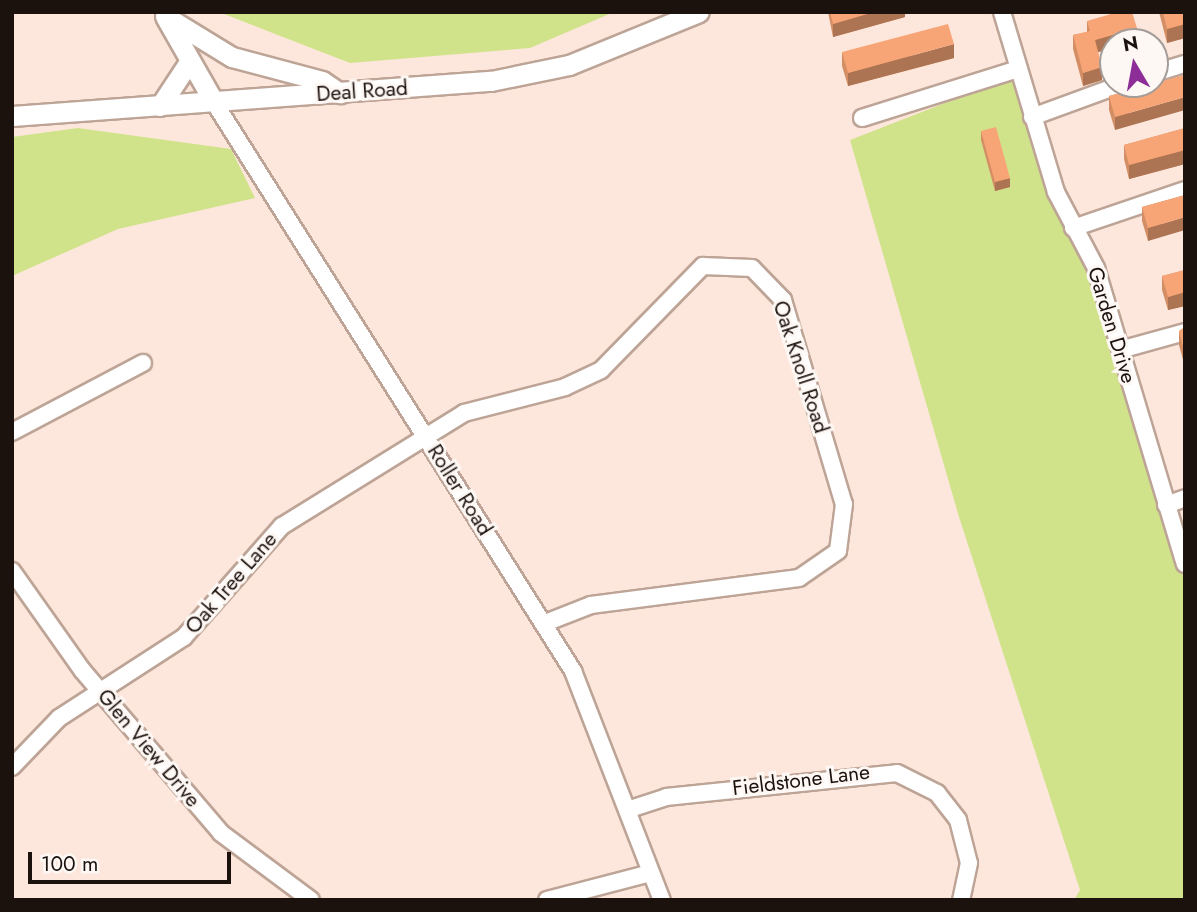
<!DOCTYPE html>
<html>
<head>
<meta charset="utf-8">
<style>
	body { margin:0 }
	#map { position:relative; width:1197px; height:912px; overflow:hidden; background:#fde7dc; font-family:Jost,sans-serif }
	div>[style] { position:absolute }
	[style*='--x'] { left:calc(var(--x)*1px); top:calc(var(--y)*1px); width:calc(var(--w)*1px); rotate:calc(var(--a)*1deg) }
	.green>* { inset:0; background:#d1e38a }
	.roads { filter:drop-shadow(2px 0 #bda496) drop-shadow(-2px 0 #bda496) drop-shadow(0 2px #bda496) drop-shadow(0 -2px #bda496) }
	.minor>* { height:16px; margin:-8px; padding:0 8px; transform-origin:8px; border-radius:8px; background:#fff }
	.tertiary>* { height:19px; margin:-9.5px; padding:0 9.5px; transform-origin:9.5px; border-radius:9.5px; background:#fff }
	.wall>* { inset:0; background:#d48e65 }
	.shaded-wall>* { inset:0; background:#ad7453 }
	.building>* { inset:0; background:#f7a576 }
	span { translate:-50% -50%; white-space:nowrap; text-align:center; line-height:1.15; -webkit-text-stroke:6px #fef8f5; paint-order:stroke }
	.street-label { font-size:21px; color:#1b120d }
	.frame { position:absolute; inset:0; border:14px solid #1b120d; pointer-events:none }
	.north { position:absolute; left:1099px; top:28px; width:70px; height:70px; box-sizing:border-box; background:#fef8f5; border:2px solid #a39c98; border-radius:50%; rotate:350deg; font-size:19px; font-weight:700; line-height:28px; text-align:center; color:#1b120d }
	.north::after { content:''; display:block; margin:auto; width:24px; height:32px; background:#8d2e98; clip-path:polygon(50% 0,100% 100%,50% 72%,0 100%) }
	.scale { position:absolute; left:28px; top:852px; width:203px; height:32px; box-sizing:border-box; border:4px solid #1b120d; border-top:0; padding-left:9px; font-size:21px; line-height:24px; white-space:nowrap; color:#1b120d; -webkit-text-stroke:5px #fef8f5; paint-order:stroke }
</style>
</head>
<body>
<div id="map">
	<div class="green">
		<i style="clip-path:polygon(219px 12px,614px 12px,530px 48px,350px 63px)"></i>
		<i style="clip-path:polygon(1019px 74px,1108px 307px,1185px 577px,1185px 900px,1074px 900px,1080px 890px,959px 517px,850px 140px)"></i>
		<i style="clip-path:polygon(78px 128px,231px 149px,255px 198px,118px 229px,12px 276px,12px 137px)"></i>
	</div>
	<div class="roads">
		<div class="minor">
			<i style="--x:1002;--y:12;--w:188;--a:73.3"></i>
			<i style="--x:1056;--y:192;--w:86;--a:62.2"></i>
			<i style="--x:1096;--y:268;--w:309;--a:73.3"></i>
			<i style="--x:1155;--y:73;--w:31;--a:-17"></i>
			<i style="--x:214;--y:102;--w:673;--a:57.75"></i>
			<i style="--x:573;--y:671;--w:246;--a:68.8"></i>
			<i style="--x:1032;--y:117;--w:96;--a:-20.1"></i>
			<i style="--x:862;--y:118;--w:164;--a:-17.4"></i>
			<i style="--x:1073;--y:228;--w:118;--a:-18.7"></i>
			<i style="--x:1120;--y:350;--w:67;--a:-15.5"></i>
			<i style="--x:12;--y:432;--w:148;--a:-27.8"></i>
			<i style="--x:1166;--y:505;--w:20;--a:-20"></i>
			<i style="--x:12;--y:571;--w:121;--a:54.7"></i>
			<i style="--x:82;--y:670;--w:214;--a:49.5"></i>
			<i style="--x:221;--y:833;--w:112;--a:36.7"></i>
			<i style="--x:12;--y:767;--w:68;--a:-46.2"></i>
			<i style="--x:59;--y:718;--w:149;--a:-32.9"></i>
			<i style="--x:184;--y:637;--w:148;--a:-48.6"></i>
			<i style="--x:282;--y:526;--w:214;--a:-31.8"></i>
			<i style="--x:464;--y:413;--w:104;--a:-14.4"></i>
			<i style="--x:565;--y:387;--w:40;--a:-25"></i>
			<i style="--x:601;--y:370;--w:146;--a:-45.6"></i>
			<i style="--x:703;--y:266;--w:49;--a:2.3"></i>
			<i style="--x:752;--y:268;--w:45;--a:45.9"></i>
			<i style="--x:783;--y:300;--w:213;--a:73.4"></i>
			<i style="--x:844;--y:504;--w:47;--a:97.3"></i>
			<i style="--x:838;--y:551;--w:47;--a:145.3"></i>
			<i style="--x:799;--y:578;--w:210;--a:172.6"></i>
			<i style="--x:591;--y:605;--w:49;--a:158.6"></i>
			<i style="--x:630;--y:809;--w:38;--a:-18"></i>
			<i style="--x:666;--y:797;--w:232;--a:-5.9"></i>
			<i style="--x:897;--y:773;--w:45;--a:26.6"></i>
			<i style="--x:937;--y:793;--w:34;--a:52"></i>
			<i style="--x:958;--y:820;--w:44;--a:75.7"></i>
			<i style="--x:969;--y:863;--w:38;--a:102"></i>
			<i style="--x:547;--y:900;--w:107;--a:-14.6"></i>
		</div>
		<div class="tertiary">
			<i style="--x:165;--y:16;--w:79;--a:31.5"></i>
			<i style="--x:232;--y:57;--w:93;--a:14.9"></i>
			<i style="--x:322;--y:81;--w:22;--a:34"></i>
			<i style="--x:166;--y:18;--w:97;--a:60.3"></i>
			<i style="--x:160;--y:106;--w:53;--a:-56.6"></i>
			<i style="--x:12;--y:116;--w:480;--a:-4.2"></i>
			<i style="--x:491;--y:81;--w:80;--a:-11.6"></i>
			<i style="--x:569;--y:65;--w:140;--a:-22.2"></i>
		</div>
	</div>
	<div class="wall">
		<i style="clip-path:polygon(828px 12px,905px 12px,905px 17px,833px 37px)"></i>
		<i style="clip-path:polygon(1159px 12px,1185px 12px,1185px 38px,1167px 43px)"></i>
		<i style="clip-path:polygon(1087px 21px,1137px 42px,1113px 42px,1113px 48px,1098px 52px,1102px 80px,1083px 86px,1073px 49px,1073px 35px,1087px 32px)"></i>
		<i style="clip-path:polygon(842px 52px,954px 58px,848px 86px,842px 66px)"></i>
		<i style="clip-path:polygon(1152px 84px,1115px 130px,1109px 110px,1109px 96px)"></i>
		<i style="clip-path:polygon(1185px 128px,1185px 164px,1129px 179px,1124px 159px,1124px 145px)"></i>
		<i style="clip-path:polygon(981px 131px,1010px 187px,995px 191px,981px 140px)"></i>
		<i style="clip-path:polygon(1185px 195px,1148px 241px,1142px 221px,1142px 207px)"></i>
		<i style="clip-path:polygon(1185px 270px,1185px 306px,1168px 310px,1162px 290px,1162px 276px)"></i>
		<i style="clip-path:polygon(1185px 327px,1185px 367px,1179px 345px,1179px 331px)"></i>
	</div>
	<div class="shaded-wall">
		<i style="clip-path:polygon(874px 12px,905px 12px,905px 17px,833px 37px,833px 24px)"></i>
		<i style="clip-path:polygon(1185px 24px,1185px 38px,1167px 43px,1167px 29px)"></i>
		<i style="clip-path:polygon(1137px 28px,1137px 42px,1113px 42px,1113px 48px,1095px 53px,1095px 40px)"></i>
		<i style="clip-path:polygon(954px 44px,954px 58px,848px 86px,848px 73px)"></i>
		<i style="clip-path:polygon(1102px 67px,1102px 80px,1083px 86px,1083px 73px)"></i>
		<i style="clip-path:polygon(1185px 97px,1185px 110px,1115px 130px,1115px 117px)"></i>
		<i style="clip-path:polygon(1185px 150px,1185px 164px,1129px 179px,1129px 165px)"></i>
		<i style="clip-path:polygon(1010px 178px,1010px 187px,995px 191px,995px 182px)"></i>
		<i style="clip-path:polygon(1185px 217px,1185px 230px,1148px 241px,1148px 228px)"></i>
		<i style="clip-path:polygon(1185px 292px,1185px 306px,1168px 310px,1168px 297px)"></i>
	</div>
	<div class="building">
		<i style="clip-path:polygon(830px 12px,874px 12px,833px 24px)"></i>
		<i style="clip-path:polygon(1118px 12px,1132px 12px,1137px 28px,1095px 40px,1102px 67px,1083px 73px,1073px 35px,1090px 31px,1087px 21px)"></i>
		<i style="clip-path:polygon(1163px 12px,1185px 12px,1185px 24px,1167px 29px)"></i>
		<i style="clip-path:polygon(948px 24px,954px 44px,848px 73px,842px 52px)"></i>
		<i style="clip-path:polygon(1185px 75px,1185px 97px,1115px 117px,1109px 96px,1155px 84px,1155px 83px)"></i>
		<i style="clip-path:polygon(996px 127px,1010px 178px,995px 182px,981px 131px)"></i>
		<i style="clip-path:polygon(1185px 128px,1185px 150px,1129px 165px,1124px 145px)"></i>
		<i style="clip-path:polygon(1185px 195px,1185px 217px,1148px 228px,1142px 207px)"></i>
		<i style="clip-path:polygon(1185px 270px,1185px 292px,1168px 297px,1162px 276px)"></i>
		<i style="clip-path:polygon(1185px 327px,1185px 354px,1179px 331px)"></i>
	</div>
	<div class="street-label">
		<span style="left:362px;top:91px;rotate:-4deg">Deal Road</span>
		<span style="left:1112px;top:325px;rotate:73deg">Garden Drive</span>
		<span style="left:801px;top:367px;rotate:72deg">Oak Knoll Road</span>
		<span style="left:460px;top:490px;rotate:58deg">Roller Road</span>
		<span style="left:231px;top:583px;rotate:-49deg">Oak Tree Lane</span>
		<span style="left:149px;top:748px;rotate:50deg">Glen View Drive</span>
		<span style="left:801px;top:780px;rotate:-7deg">Fieldstone Lane</span>
	</div>
	<div class="frame"></div>
	<div class="north">N</div>
	<div class="scale">100 m</div>
</div>
</body>
</html>
